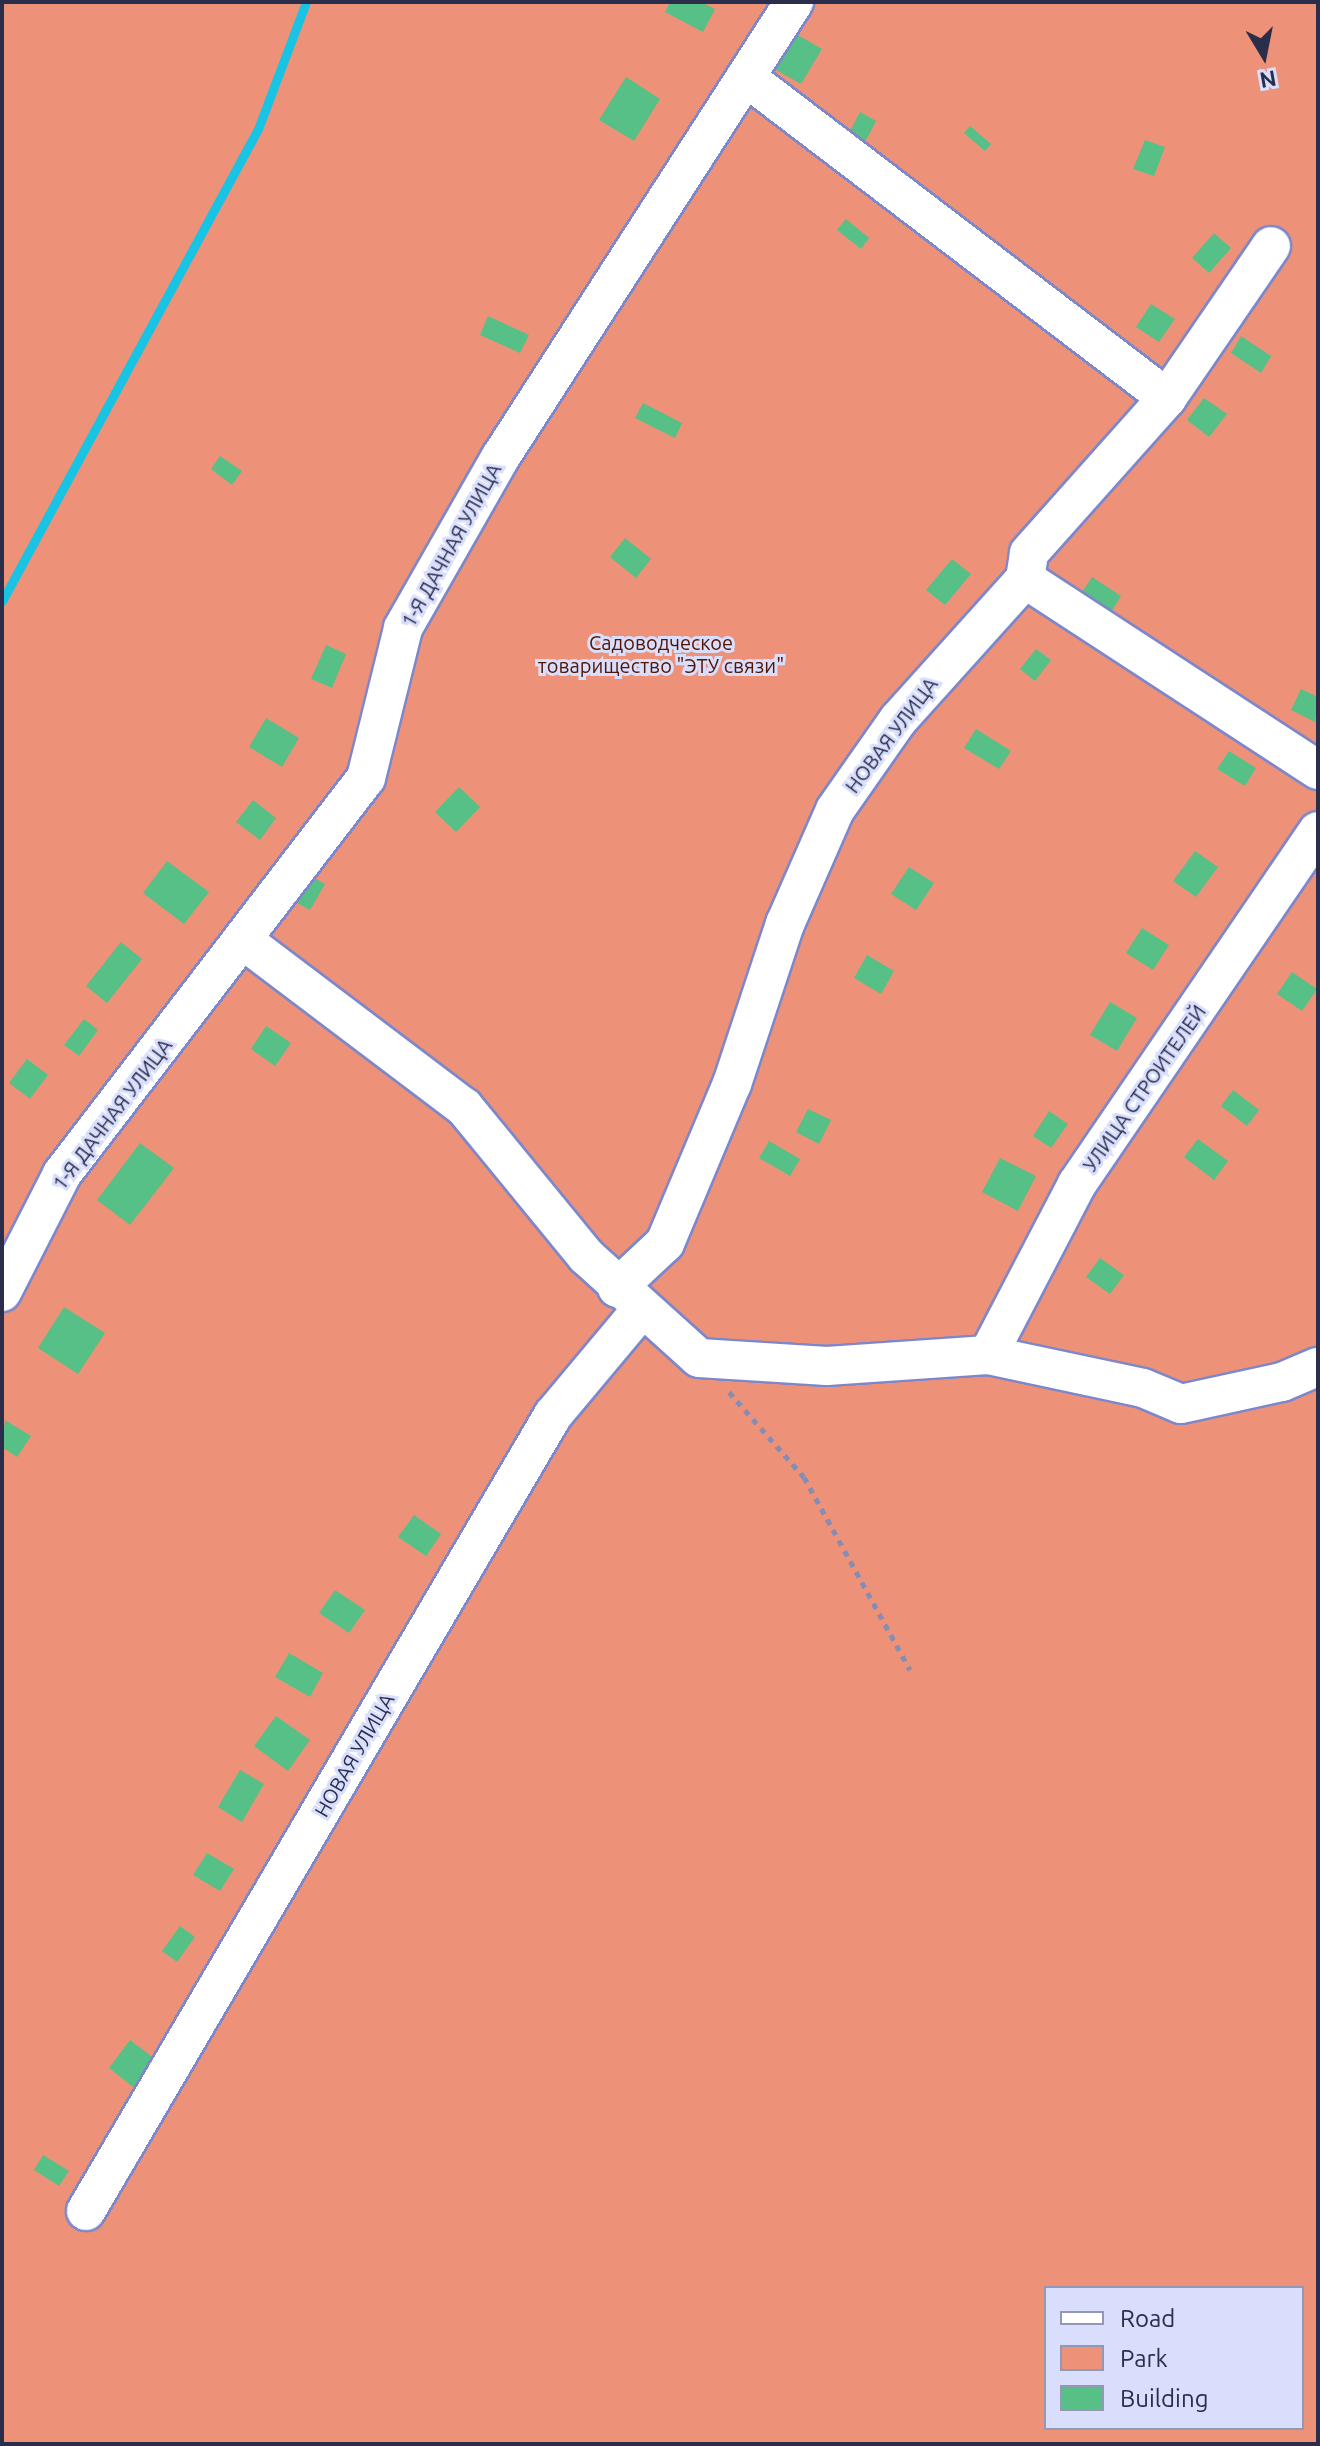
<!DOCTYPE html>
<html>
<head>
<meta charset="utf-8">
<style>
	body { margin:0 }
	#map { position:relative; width:1320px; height:2446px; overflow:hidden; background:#c8d0fc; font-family:Ubuntu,sans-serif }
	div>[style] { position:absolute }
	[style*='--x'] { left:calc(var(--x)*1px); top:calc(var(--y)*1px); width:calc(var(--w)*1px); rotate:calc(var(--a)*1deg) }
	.green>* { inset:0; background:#ed9278 }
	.stream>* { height:9px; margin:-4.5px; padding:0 4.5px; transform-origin:4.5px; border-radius:4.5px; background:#18c3e4 }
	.building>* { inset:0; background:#56c086 }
	.path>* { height:5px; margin-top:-2.5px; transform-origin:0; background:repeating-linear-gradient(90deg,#868cb2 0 6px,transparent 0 12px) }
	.roads { filter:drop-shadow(2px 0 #7d87cb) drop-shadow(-2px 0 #7d87cb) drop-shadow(0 2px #7d87cb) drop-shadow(0 -2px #7d87cb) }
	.minor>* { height:38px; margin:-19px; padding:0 19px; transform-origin:19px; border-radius:19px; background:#fff }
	span { translate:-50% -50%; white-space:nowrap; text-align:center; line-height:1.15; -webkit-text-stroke:6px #d8defc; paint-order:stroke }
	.street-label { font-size:20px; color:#2a2e4b }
	.park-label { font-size:20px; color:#531502 }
	.frame { position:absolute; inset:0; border:4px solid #2a2e4b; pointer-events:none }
	.legend { position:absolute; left:1044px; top:2286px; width:260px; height:144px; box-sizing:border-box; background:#d8defc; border:2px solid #9298b5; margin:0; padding:10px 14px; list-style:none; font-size:24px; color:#2a2e4b }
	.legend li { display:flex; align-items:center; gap:16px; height:40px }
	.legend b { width:40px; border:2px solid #9298b5 }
	.north { position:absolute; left:1224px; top:16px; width:80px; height:80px; -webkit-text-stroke:6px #d8defc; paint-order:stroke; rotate:170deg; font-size:22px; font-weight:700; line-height:32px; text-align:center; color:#2a2e4b }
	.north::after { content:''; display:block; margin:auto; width:28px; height:36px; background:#2a2e4b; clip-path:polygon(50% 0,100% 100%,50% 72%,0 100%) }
</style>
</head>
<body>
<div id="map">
	<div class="green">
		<i style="clip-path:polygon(evenodd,2px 2px,1318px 2px,1318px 2444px,2px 2444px,2px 2px,1046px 2288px,1302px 2288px,1302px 2428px,1046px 2428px,1046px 2288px)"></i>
	</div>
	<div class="stream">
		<i style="--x:2;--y:601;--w:537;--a:-61.53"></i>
		<i style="--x:258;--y:129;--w:136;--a:-69.3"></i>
	</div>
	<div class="building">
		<i style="clip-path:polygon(670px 2px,701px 2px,715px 9px,703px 32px,665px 12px)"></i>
		<i style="clip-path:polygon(796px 34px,822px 49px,801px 84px,776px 70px)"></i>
		<i style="clip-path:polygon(626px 77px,660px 99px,634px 141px,599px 120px)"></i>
		<i style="clip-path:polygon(860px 112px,876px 121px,864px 144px,848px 135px)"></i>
		<i style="clip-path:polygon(970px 126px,991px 144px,985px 151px,964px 133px)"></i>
		<i style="clip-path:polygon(1145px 140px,1165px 147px,1154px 176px,1133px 169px)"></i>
		<i style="clip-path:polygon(846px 219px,869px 238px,861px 249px,837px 230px)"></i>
		<i style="clip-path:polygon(1214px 233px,1231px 248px,1209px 273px,1192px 258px)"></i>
		<i style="clip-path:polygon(1151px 304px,1175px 319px,1159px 342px,1136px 327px)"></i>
		<i style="clip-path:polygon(488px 316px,529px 335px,520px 353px,480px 335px)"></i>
		<i style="clip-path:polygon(1241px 336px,1271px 356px,1261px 373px,1231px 353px)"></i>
		<i style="clip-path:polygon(1204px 398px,1227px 414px,1209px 437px,1187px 420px)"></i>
		<i style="clip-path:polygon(643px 403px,682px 423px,675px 438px,635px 418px)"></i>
		<i style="clip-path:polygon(220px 456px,242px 471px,232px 485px,211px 469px)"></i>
		<i style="clip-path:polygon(625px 538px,651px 559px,636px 578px,610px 557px)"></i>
		<i style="clip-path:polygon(952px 559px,971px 574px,945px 605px,926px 590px)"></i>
		<i style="clip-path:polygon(1092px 577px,1121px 596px,1110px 614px,1080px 595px)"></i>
		<i style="clip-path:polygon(326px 645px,346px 654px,332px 688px,311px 679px)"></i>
		<i style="clip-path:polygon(1036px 649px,1051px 660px,1035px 681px,1020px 669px)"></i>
		<i style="clip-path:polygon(1301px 689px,1318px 697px,1315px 722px,1291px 710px)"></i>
		<i style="clip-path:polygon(266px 718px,299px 738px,282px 767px,249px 747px)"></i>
		<i style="clip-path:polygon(976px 729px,1011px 751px,999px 769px,964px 748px)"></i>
		<i style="clip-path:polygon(1229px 751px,1256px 768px,1245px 786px,1217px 769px)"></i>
		<i style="clip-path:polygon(459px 787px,480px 807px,456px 832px,435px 812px)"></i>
		<i style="clip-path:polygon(253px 800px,276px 818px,260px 840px,236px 822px)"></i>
		<i style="clip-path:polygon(1195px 851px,1218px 867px,1196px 897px,1173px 881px)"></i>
		<i style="clip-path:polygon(167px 861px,209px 892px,184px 924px,143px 893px)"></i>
		<i style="clip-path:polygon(909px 867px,934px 883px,916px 910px,891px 894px)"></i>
		<i style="clip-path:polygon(307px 874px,325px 884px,310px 910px,292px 900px)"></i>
		<i style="clip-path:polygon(1142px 928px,1169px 945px,1153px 970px,1126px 953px)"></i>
		<i style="clip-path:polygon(121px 942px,142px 959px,107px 1003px,86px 986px)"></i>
		<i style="clip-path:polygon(867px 955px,894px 971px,881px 994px,854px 978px)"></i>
		<i style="clip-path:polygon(1292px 972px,1317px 989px,1302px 1011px,1277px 994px)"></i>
		<i style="clip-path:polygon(1110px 1002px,1137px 1018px,1117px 1051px,1090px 1035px)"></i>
		<i style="clip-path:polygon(84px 1019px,98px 1030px,79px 1056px,64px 1045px)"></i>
		<i style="clip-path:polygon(266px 1026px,291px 1043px,275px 1066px,251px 1049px)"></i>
		<i style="clip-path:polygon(27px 1059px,48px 1075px,30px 1099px,9px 1083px)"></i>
		<i style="clip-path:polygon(1233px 1090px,1259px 1110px,1247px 1126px,1221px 1106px)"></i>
		<i style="clip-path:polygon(808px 1109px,831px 1120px,819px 1144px,796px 1132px)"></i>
		<i style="clip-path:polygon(1049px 1111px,1068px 1124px,1051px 1148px,1033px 1136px)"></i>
		<i style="clip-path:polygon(1198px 1139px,1228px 1161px,1214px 1180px,1184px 1157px)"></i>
		<i style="clip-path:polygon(769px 1141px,800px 1159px,790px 1176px,759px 1158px)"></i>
		<i style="clip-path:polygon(140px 1143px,174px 1168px,130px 1225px,97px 1200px)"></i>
		<i style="clip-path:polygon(1000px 1158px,1036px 1176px,1018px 1211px,982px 1192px)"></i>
		<i style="clip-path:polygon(1100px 1258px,1124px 1275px,1110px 1294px,1086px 1277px)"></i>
		<i style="clip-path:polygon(64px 1307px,105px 1333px,78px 1374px,38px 1348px)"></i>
		<i style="clip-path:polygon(5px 1420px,31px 1436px,17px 1457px,2px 1447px)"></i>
		<i style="clip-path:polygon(414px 1515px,441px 1534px,426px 1556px,398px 1537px)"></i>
		<i style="clip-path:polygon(335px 1590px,365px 1610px,349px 1633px,319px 1613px)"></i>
		<i style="clip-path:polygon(289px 1653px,323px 1673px,310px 1697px,275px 1677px)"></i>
		<i style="clip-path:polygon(276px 1716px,310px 1740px,288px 1771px,254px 1746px)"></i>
		<i style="clip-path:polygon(240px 1770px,264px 1784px,242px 1822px,218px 1807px)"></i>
		<i style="clip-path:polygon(207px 1853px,234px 1869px,220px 1891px,193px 1875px)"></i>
		<i style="clip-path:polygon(180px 1926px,195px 1937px,177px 1962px,162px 1951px)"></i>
		<i style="clip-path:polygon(130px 2040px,155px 2059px,133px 2087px,109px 2068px)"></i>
		<i style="clip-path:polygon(43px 2155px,69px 2171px,59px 2186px,34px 2170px)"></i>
	</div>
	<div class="path">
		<i style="--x:729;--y:1392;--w:113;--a:48.6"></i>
		<i style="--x:804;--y:1477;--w:220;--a:61.2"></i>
	</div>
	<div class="roads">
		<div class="minor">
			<i style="--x:747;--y:78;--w:528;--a:37.3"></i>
			<i style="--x:1025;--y:579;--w:350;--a:33.1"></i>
			<i style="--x:243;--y:940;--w:277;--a:37.1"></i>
			<i style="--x:464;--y:1107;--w:193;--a:50.7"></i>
			<i style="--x:586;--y:1256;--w:152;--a:42.1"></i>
			<i style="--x:699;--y:1358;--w:128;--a:3.6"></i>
			<i style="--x:827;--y:1366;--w:161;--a:-3.9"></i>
			<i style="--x:988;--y:1355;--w:158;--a:12"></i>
			<i style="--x:1143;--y:1388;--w:41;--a:22.8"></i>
			<i style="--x:1181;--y:1404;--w:103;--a:-12.3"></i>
			<i style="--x:1282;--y:1382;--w:39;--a:-23"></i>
			<i style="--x:617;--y:1288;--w:66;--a:-43.2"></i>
			<i style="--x:665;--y:1243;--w:173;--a:-67.2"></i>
			<i style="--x:732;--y:1084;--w:169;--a:-71.7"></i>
			<i style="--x:785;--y:924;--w:124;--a:-66.3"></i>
			<i style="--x:835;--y:810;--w:110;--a:-55"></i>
			<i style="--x:898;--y:720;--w:190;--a:-48"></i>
			<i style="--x:1025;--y:579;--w:26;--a:-81"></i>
			<i style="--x:1029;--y:553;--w:208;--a:-48.3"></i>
			<i style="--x:1167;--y:398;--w:184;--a:-55.6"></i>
			<i style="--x:2;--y:1292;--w:132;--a:-63"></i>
			<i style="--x:62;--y:1174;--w:499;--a:-52.5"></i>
			<i style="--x:366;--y:778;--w:154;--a:-76.1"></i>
			<i style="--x:403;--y:628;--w:196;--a:-60.3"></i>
			<i style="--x:500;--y:458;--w:543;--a:-57.19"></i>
			<i style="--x:988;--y:1355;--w:193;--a:-62.5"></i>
			<i style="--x:1077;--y:1184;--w:427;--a:-55.7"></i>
			<i style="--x:86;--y:2211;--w:923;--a:-59.6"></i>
			<i style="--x:553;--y:1415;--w:136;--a:-50.1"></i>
		</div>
	</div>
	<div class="street-label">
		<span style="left:451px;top:545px;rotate:-61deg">1-Я ДАЧНАЯ УЛИЦА</span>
		<span style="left:891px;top:735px;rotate:-53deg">НОВАЯ УЛИЦА</span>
		<span style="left:1144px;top:1088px;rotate:-55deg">УЛИЦА СТРОИТЕЛЕЙ</span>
		<span style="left:112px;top:1114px;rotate:-53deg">1-Я ДАЧНАЯ УЛИЦА</span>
		<span style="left:354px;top:1755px;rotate:-60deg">НОВАЯ УЛИЦА</span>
	</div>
	<div class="park-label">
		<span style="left:661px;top:654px">Садоводческое<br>товарищество "ЭТУ связи"</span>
	</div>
	<div class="frame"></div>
	<ul class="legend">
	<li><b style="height:10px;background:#fff"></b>Road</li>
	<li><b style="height:22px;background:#ed9278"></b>Park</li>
	<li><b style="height:22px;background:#56c086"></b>Building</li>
	</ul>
	<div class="north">N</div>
</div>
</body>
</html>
